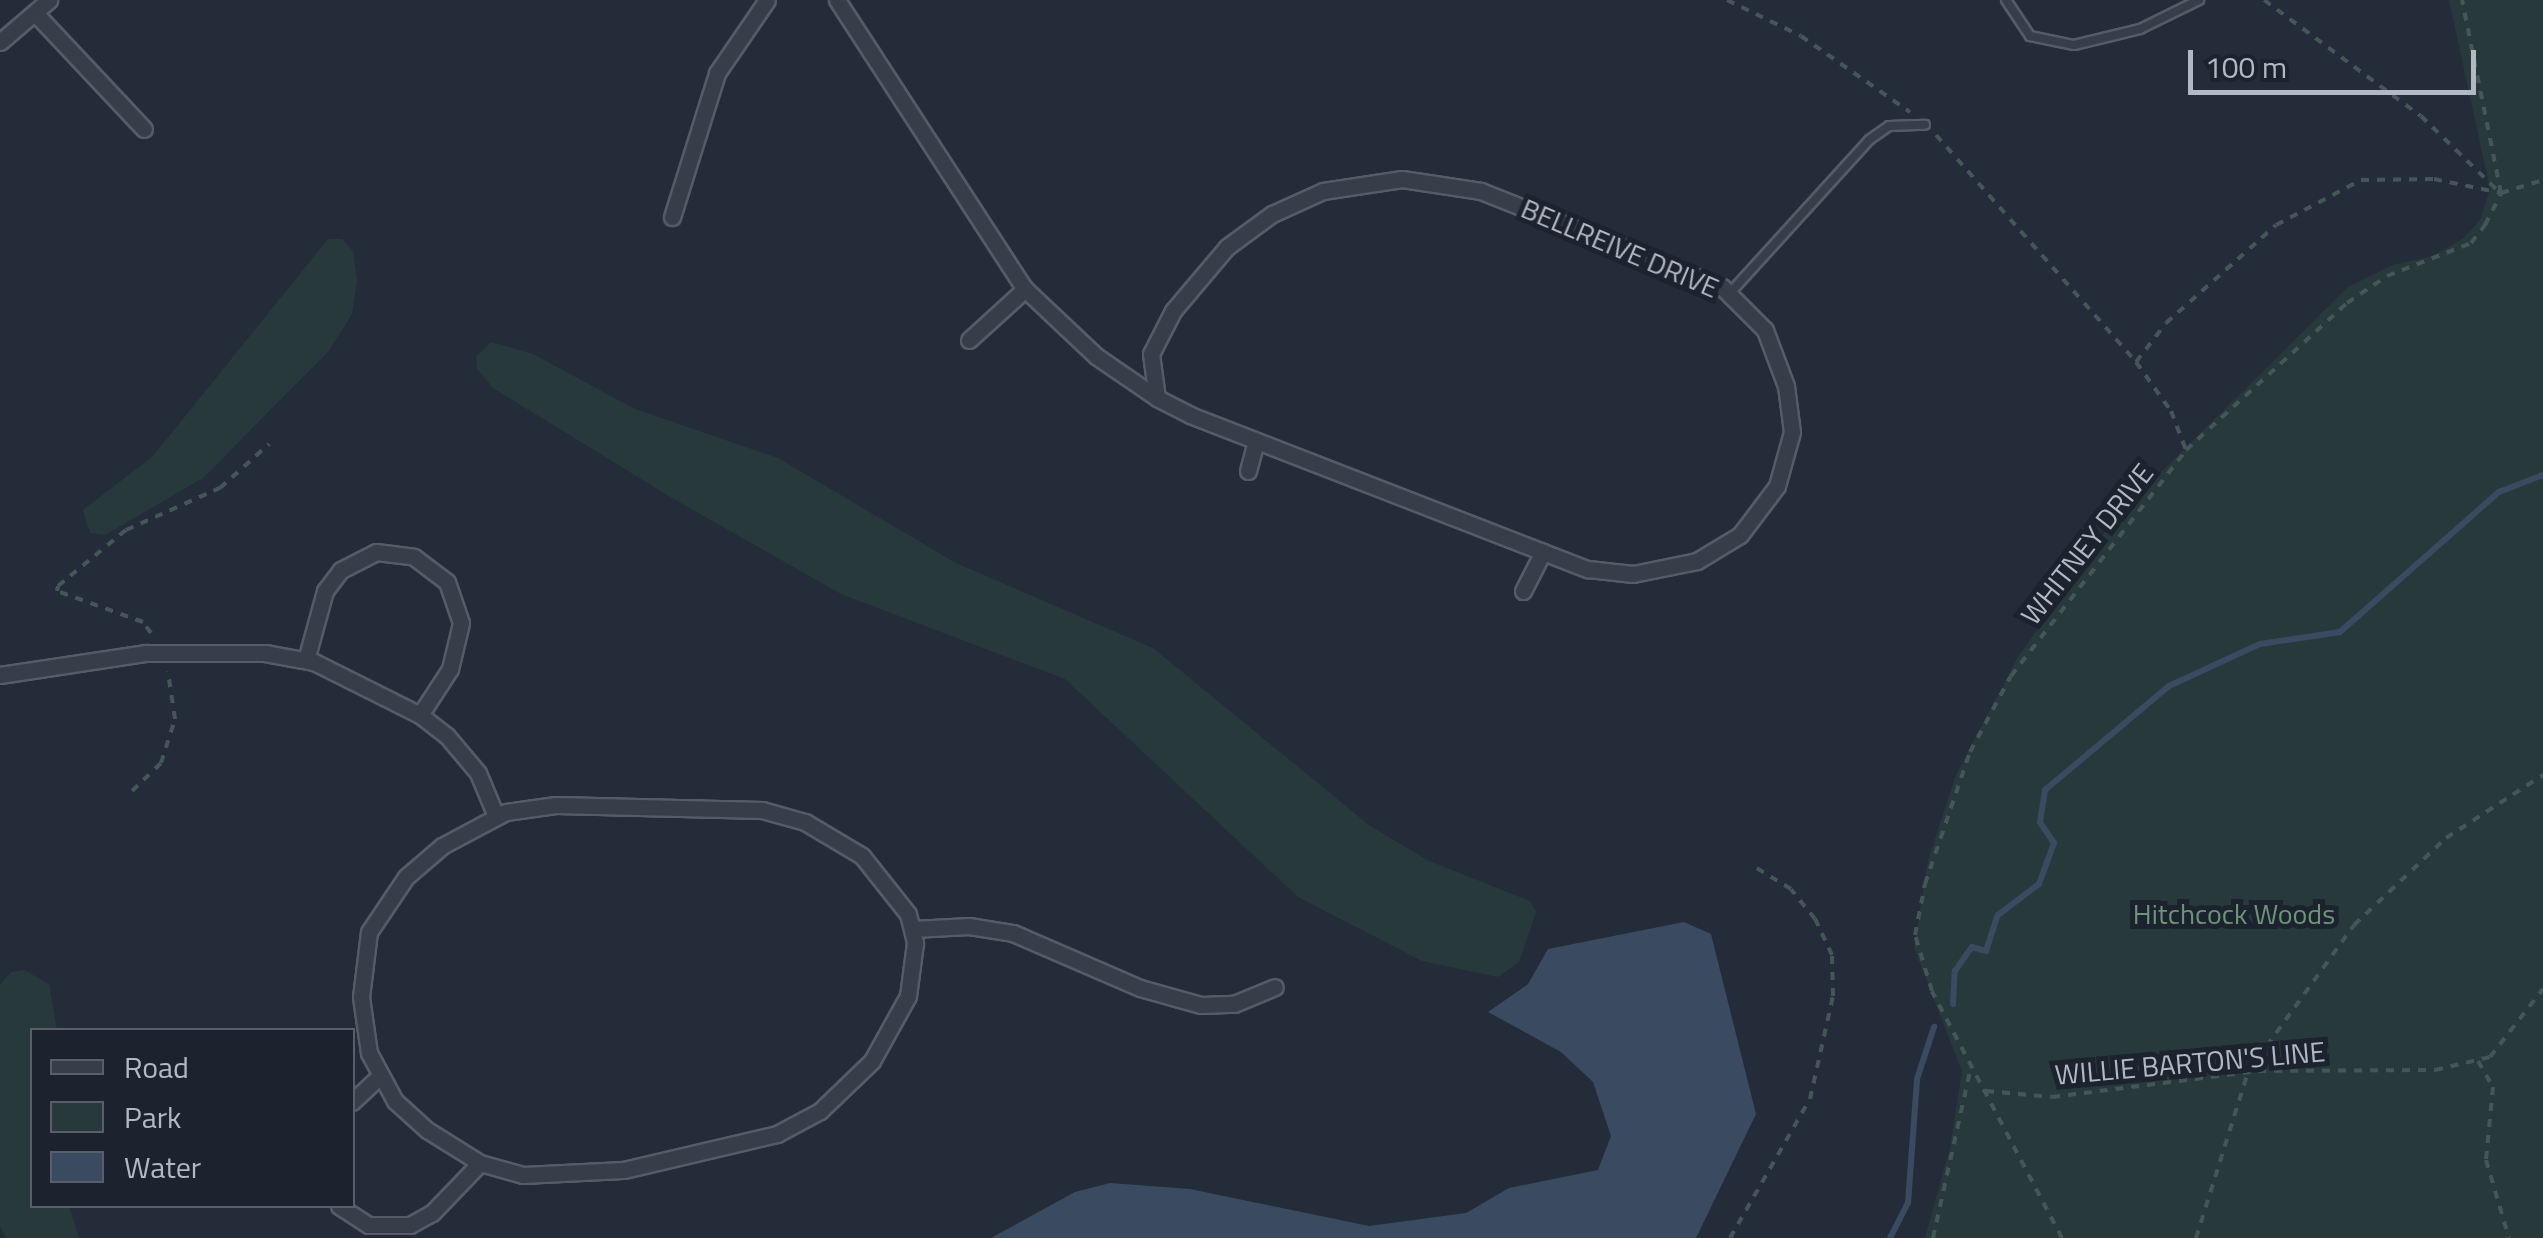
<!DOCTYPE html>
<html>
<head>
<meta charset="utf-8">
<style>
	body { margin:0 }
	#map { position:relative; width:2543px; height:1238px; overflow:hidden; background:#242c39; font-family:"Titillium Web",sans-serif }
	div>[style] { position:absolute }
	[style*='--x'] { left:calc(var(--x)*1px); top:calc(var(--y)*1px); width:calc(var(--w)*1px); rotate:calc(var(--a)*1deg) }
	.green>* { inset:0; background:#27393b }
	.water>* { inset:0; background:#3a4a61 }
	.stream>* { height:6px; margin:-3px; padding:0 3px; transform-origin:3px; border-radius:3px; background:#3a4a61 }
	.path>* { height:4px; margin-top:-2px; transform-origin:0; background:repeating-linear-gradient(90deg,#455659 0 8px,transparent 0 16px) }
	.roads { filter:drop-shadow(2px 0 #555c67) drop-shadow(-2px 0 #555c67) drop-shadow(0 2px #555c67) drop-shadow(0 -2px #555c67) }
	.service>* { height:8px; margin:-4px; padding:0 4px; transform-origin:4px; border-radius:4px; background:#373e4a }
	.minor>* { height:15px; margin:-7.5px; padding:0 7.5px; transform-origin:7.5px; border-radius:7.5px; background:#373e4a }
	span { translate:-50% -50%; white-space:nowrap; text-align:center; line-height:1.15; -webkit-text-stroke:10px #1d232e; paint-order:stroke }
	.street-label { font-size:28px; color:#b2b9c5 }
	.park-label { font-size:28px; color:#6b9576 }
	.legend { position:absolute; left:30px; top:1028px; width:325px; height:180px; box-sizing:border-box; background:#1d232e; border:2px solid #595f6a; margin:0; padding:12px 18px; list-style:none; font-size:30px; color:#b2b9c5 }
	.legend li { display:flex; align-items:center; gap:20px; height:50px }
	.legend b { width:50px; border:2px solid #595f6a }
	.scale { position:absolute; left:2188px; top:50px; width:288px; height:45px; box-sizing:border-box; border:5px solid #b2b9c5; border-top:0; padding-left:12px; font-size:30px; line-height:35px; white-space:nowrap; color:#b2b9c5; -webkit-text-stroke:8px #1d232e; paint-order:stroke }
</style>
</head>
<body>
<div id="map">
	<div class="green">
		<i style="clip-path:polygon(2449px 0,2543px 0,2543px 1238px,1925px 1238px,1950px 1148px,1962px 1071px,1914px 948px,1928px 860px,1956px 775px,2018px 657px,2114px 519px,2348px 287px,2393px 265px,2432px 256px,2464px 238px,2480px 220px,2490px 189px)"></i>
		<i style="clip-path:polygon(328px 239px,342px 239px,353px 251px,357px 281px,352px 314px,329px 351px,203px 478px,105px 535px,90px 533px,83px 510px,153px 456px)"></i>
		<i style="clip-path:polygon(491px 342px,533px 354px,635px 409px,778px 458px,956px 563px,1153px 648px,1369px 825px,1427px 860px,1530px 901px,1536px 912px,1519px 962px,1498px 977px,1422px 961px,1298px 897px,1065px 679px,841px 594px,672px 498px,493px 388px,477px 369px,476px 356px)"></i>
		<i style="clip-path:polygon(24px 970px,49px 984px,57px 1030px,32px 1030px,32px 1206px,69px 1206px,79px 1238px,6px 1238px,0 1227px,0 985px,11px 972px)"></i>
	</div>
	<div class="water">
		<i style="clip-path:polygon(1684px 922px,1711px 934px,1756px 1114px,1696px 1238px,991px 1238px,1075px 1192px,1110px 1183px,1190px 1189px,1369px 1226px,1466px 1213px,1509px 1188px,1598px 1170px,1611px 1136px,1593px 1082px,1561px 1052px,1488px 1012px,1528px 984px,1548px 949px)"></i>
	</div>
	<div class="stream">
		<i style="--x:1953;--y:1004;--w:33;--a:-87"></i>
		<i style="--x:1955;--y:971;--w:29;--a:-55"></i>
		<i style="--x:1972;--y:947;--w:15;--a:16"></i>
		<i style="--x:1986;--y:951;--w:38;--a:-72"></i>
		<i style="--x:1998;--y:915;--w:51;--a:-37.1"></i>
		<i style="--x:2039;--y:884;--w:44;--a:-69.9"></i>
		<i style="--x:2054;--y:843;--w:25;--a:-124"></i>
		<i style="--x:2040;--y:822;--w:32;--a:-81"></i>
		<i style="--x:2045;--y:790;--w:162;--a:-40"></i>
		<i style="--x:2169;--y:686;--w:100;--a:-24.8"></i>
		<i style="--x:2260;--y:644;--w:81;--a:-8.5"></i>
		<i style="--x:2340;--y:632;--w:212;--a:-41.4"></i>
		<i style="--x:2499;--y:492;--w:47;--a:-21.1"></i>
		<i style="--x:1890;--y:1238;--w:39;--a:-63"></i>
		<i style="--x:1908;--y:1203;--w:124;--a:-85.8"></i>
		<i style="--x:1917;--y:1079;--w:55;--a:-71.9"></i>
	</div>
	<div class="path">
		<i style="--x:1727;--y:0;--w:82;--a:25.9"></i>
		<i style="--x:1801;--y:36;--w:133;--a:34.9"></i>
		<i style="--x:2264;--y:0;--w:195;--a:36.5"></i>
		<i style="--x:2421;--y:116;--w:106;--a:44.2"></i>
		<i style="--x:1936;--y:135;--w:303;--a:48.6"></i>
		<i style="--x:2136;--y:362;--w:60;--a:54.5"></i>
		<i style="--x:2171;--y:411;--w:42;--a:69"></i>
		<i style="--x:2136;--y:362;--w:49;--a:-52.4"></i>
		<i style="--x:2166;--y:323;--w:147;--a:-41.7"></i>
		<i style="--x:2276;--y:225;--w:96;--a:-27.9"></i>
		<i style="--x:2361;--y:180;--w:73;--a:-0.8"></i>
		<i style="--x:2434;--y:179;--w:68;--a:11.8"></i>
		<i style="--x:2501;--y:193;--w:44;--a:-17.2"></i>
		<i style="--x:151;--y:633;--w:14;--a:-126"></i>
		<i style="--x:143;--y:622;--w:91;--a:-160.2"></i>
		<i style="--x:57;--y:591;--w:5;--a:-79"></i>
		<i style="--x:58;--y:586;--w:88;--a:-39.5"></i>
		<i style="--x:126;--y:530;--w:103;--a:-24.1"></i>
		<i style="--x:220;--y:488;--w:66;--a:-41.9"></i>
		<i style="--x:132;--y:791;--w:40;--a:-44"></i>
		<i style="--x:161;--y:763;--w:46;--a:-72.3"></i>
		<i style="--x:175;--y:719;--w:48;--a:-98.5"></i>
		<i style="--x:2478;--y:1061;--w:30;--a:60"></i>
		<i style="--x:2493;--y:1087;--w:73;--a:95.5"></i>
		<i style="--x:2486;--y:1160;--w:81;--a:73.6"></i>
		<i style="--x:1986;--y:1091;--w:66;--a:5.2"></i>
		<i style="--x:2052;--y:1097;--w:208;--a:-7.2"></i>
		<i style="--x:2258;--y:1071;--w:177;--a:-0.3"></i>
		<i style="--x:2435;--y:1070;--w:57;--a:-13.3"></i>
		<i style="--x:2490;--y:1057;--w:86;--a:-52.1"></i>
		<i style="--x:1730;--y:1238;--w:160;--a:-60.1"></i>
		<i style="--x:1810;--y:1099;--w:106;--a:-77.4"></i>
		<i style="--x:1833;--y:996;--w:41;--a:-91.4"></i>
		<i style="--x:1832;--y:955;--w:40;--a:-115"></i>
		<i style="--x:1815;--y:919;--w:38;--a:-129"></i>
		<i style="--x:1791;--y:889;--w:42;--a:-148.6"></i>
		<i style="--x:1933;--y:1238;--w:175;--a:-77.5"></i>
		<i style="--x:2062;--y:1238;--w:279;--a:-117.8"></i>
		<i style="--x:1932;--y:991;--w:59;--a:-106.9"></i>
		<i style="--x:1915;--y:935;--w:52;--a:-78.9"></i>
		<i style="--x:1925;--y:884;--w:139;--a:-71.2"></i>
		<i style="--x:1970;--y:752;--w:86;--a:-61.7"></i>
		<i style="--x:2011;--y:676;--w:286;--a:-52.2"></i>
		<i style="--x:2186;--y:450;--w:218;--a:-42.4"></i>
		<i style="--x:2347;--y:303;--w:48;--a:-34"></i>
		<i style="--x:2387;--y:276;--w:90;--a:-21.4"></i>
		<i style="--x:2471;--y:243;--w:23;--a:-52"></i>
		<i style="--x:2485;--y:225;--w:36;--a:-63"></i>
		<i style="--x:2501;--y:193;--w:197;--a:-101.4"></i>
		<i style="--x:2196;--y:1238;--w:174;--a:-72.6"></i>
		<i style="--x:2248;--y:1072;--w:181;--a:-54.2"></i>
		<i style="--x:2354;--y:925;--w:127;--a:-43.4"></i>
		<i style="--x:2446;--y:838;--w:116;--a:-33"></i>
	</div>
	<div class="roads">
		<div class="service">
			<i style="--x:2006;--y:0;--w:43;--a:56.3"></i>
			<i style="--x:2030;--y:36;--w:45;--a:11.6"></i>
			<i style="--x:2074;--y:45;--w:68;--a:-13.6"></i>
			<i style="--x:2140;--y:29;--w:66;--a:-26.2"></i>
			<i style="--x:1730;--y:293;--w:207;--a:-47.7"></i>
			<i style="--x:1869;--y:140;--w:24;--a:-35"></i>
			<i style="--x:1889;--y:126;--w:36;--a:-2"></i>
		</div>
		<div class="minor">
			<i style="--x:837;--y:0;--w:345;--a:57"></i>
			<i style="--x:1025;--y:289;--w:98;--a:43.3"></i>
			<i style="--x:1096;--y:356;--w:74;--a:34.5"></i>
			<i style="--x:1157;--y:398;--w:37;--a:27"></i>
			<i style="--x:1190;--y:415;--w:427;--a:21.2"></i>
			<i style="--x:1588;--y:569;--w:45;--a:6.3"></i>
			<i style="--x:1633;--y:574;--w:65;--a:-11.5"></i>
			<i style="--x:1697;--y:561;--w:50;--a:-31.2"></i>
			<i style="--x:1740;--y:535;--w:61;--a:-52.9"></i>
			<i style="--x:1777;--y:486;--w:56;--a:-74.5"></i>
			<i style="--x:1792;--y:432;--w:46;--a:-97.4"></i>
			<i style="--x:1786;--y:386;--w:60;--a:-110.6"></i>
			<i style="--x:1765;--y:330;--w:61;--a:-135"></i>
			<i style="--x:1722;--y:287;--w:259;--a:-158.3"></i>
			<i style="--x:1481;--y:191;--w:80;--a:-171.4"></i>
			<i style="--x:1402;--y:179;--w:80;--a:171.4"></i>
			<i style="--x:1323;--y:191;--w:56;--a:155.7"></i>
			<i style="--x:1272;--y:214;--w:56;--a:143.7"></i>
			<i style="--x:1227;--y:247;--w:84;--a:130.2"></i>
			<i style="--x:1173;--y:311;--w:48;--a:117.1"></i>
			<i style="--x:1151;--y:354;--w:44;--a:82.2"></i>
			<i style="--x:35;--y:13;--w:159;--a:46.8"></i>
			<i style="--x:0;--y:42;--w:65;--a:-40.6"></i>
			<i style="--x:672;--y:217;--w:151;--a:-72.6"></i>
			<i style="--x:717;--y:73;--w:88;--a:-55.6"></i>
			<i style="--x:969;--y:340;--w:76;--a:-42.3"></i>
			<i style="--x:1248;--y:471;--w:30;--a:-75"></i>
			<i style="--x:1523;--y:591;--w:44;--a:-62.9"></i>
			<i style="--x:306;--y:660;--w:72;--a:-74.6"></i>
			<i style="--x:325;--y:591;--w:26;--a:-53"></i>
			<i style="--x:341;--y:570;--w:39;--a:-27"></i>
			<i style="--x:376;--y:552;--w:38;--a:7"></i>
			<i style="--x:414;--y:557;--w:41;--a:37.1"></i>
			<i style="--x:447;--y:582;--w:43;--a:71.1"></i>
			<i style="--x:461;--y:623;--w:47;--a:103.4"></i>
			<i style="--x:450;--y:669;--w:55;--a:123.1"></i>
			<i style="--x:0;--y:675;--w:148;--a:-8.6"></i>
			<i style="--x:146;--y:653;--w:119;--a:0"></i>
			<i style="--x:265;--y:653;--w:50;--a:10.4"></i>
			<i style="--x:314;--y:662;--w:119;--a:26.6"></i>
			<i style="--x:420;--y:715;--w:34;--a:38"></i>
			<i style="--x:447;--y:736;--w:48;--a:50"></i>
			<i style="--x:478;--y:773;--w:47;--a:67.3"></i>
			<i style="--x:556;--y:805;--w:206;--a:1.4"></i>
			<i style="--x:762;--y:810;--w:45;--a:15.6"></i>
			<i style="--x:805;--y:822;--w:66;--a:30.8"></i>
			<i style="--x:862;--y:856;--w:74;--a:51.6"></i>
			<i style="--x:908;--y:914;--w:30;--a:76"></i>
			<i style="--x:915;--y:943;--w:53;--a:97.5"></i>
			<i style="--x:908;--y:996;--w:74;--a:119"></i>
			<i style="--x:872;--y:1061;--w:72;--a:136.1"></i>
			<i style="--x:820;--y:1111;--w:49;--a:151.9"></i>
			<i style="--x:777;--y:1134;--w:158;--a:166.8"></i>
			<i style="--x:623;--y:1170;--w:100;--a:177.1"></i>
			<i style="--x:523;--y:1175;--w:45;--a:-164.4"></i>
			<i style="--x:480;--y:1163;--w:62;--a:-148.1"></i>
			<i style="--x:427;--y:1130;--w:43;--a:-137.8"></i>
			<i style="--x:395;--y:1101;--w:55;--a:-118.4"></i>
			<i style="--x:369;--y:1053;--w:57;--a:-98.1"></i>
			<i style="--x:361;--y:997;--w:65;--a:-83"></i>
			<i style="--x:369;--y:932;--w:66;--a:-56.1"></i>
			<i style="--x:406;--y:877;--w:48;--a:-40.7"></i>
			<i style="--x:442;--y:846;--w:72;--a:-28"></i>
			<i style="--x:506;--y:812;--w:50;--a:-8"></i>
			<i style="--x:913;--y:929;--w:56;--a:-3.1"></i>
			<i style="--x:969;--y:926;--w:45;--a:9"></i>
			<i style="--x:1013;--y:933;--w:138;--a:23.4"></i>
			<i style="--x:1140;--y:988;--w:63;--a:15.6"></i>
			<i style="--x:1201;--y:1005;--w:33;--a:-2"></i>
			<i style="--x:1234;--y:1004;--w:44;--a:-22.5"></i>
			<i style="--x:352;--y:1102;--w:37;--a:-43"></i>
			<i style="--x:339;--y:1206;--w:35;--a:33"></i>
			<i style="--x:368;--y:1225;--w:42;--a:0"></i>
			<i style="--x:410;--y:1225;--w:25;--a:-29"></i>
			<i style="--x:432;--y:1213;--w:69;--a:-46.2"></i>
		</div>
	</div>
	<div class="street-label">
		<span style="left:1620px;top:248px;rotate:23deg">BELLREIVE DRIVE</span>
		<span style="left:2087px;top:544px;rotate:-52deg">WHITNEY DRIVE</span>
		<span style="left:2190px;top:1063px;rotate:-5deg">WILLIE BARTON'S LINE</span>
	</div>
	<div class="park-label">
		<span style="left:2234px;top:914px">Hitchcock Woods</span>
	</div>
	<ul class="legend">
	<li><b style="height:12px;background:#373e4a"></b>Road</li>
	<li><b style="height:28px;background:#27393b"></b>Park</li>
	<li><b style="height:28px;background:#3a4a61"></b>Water</li>
	</ul>
	<div class="scale">100 m</div>
</div>
</body>
</html>
